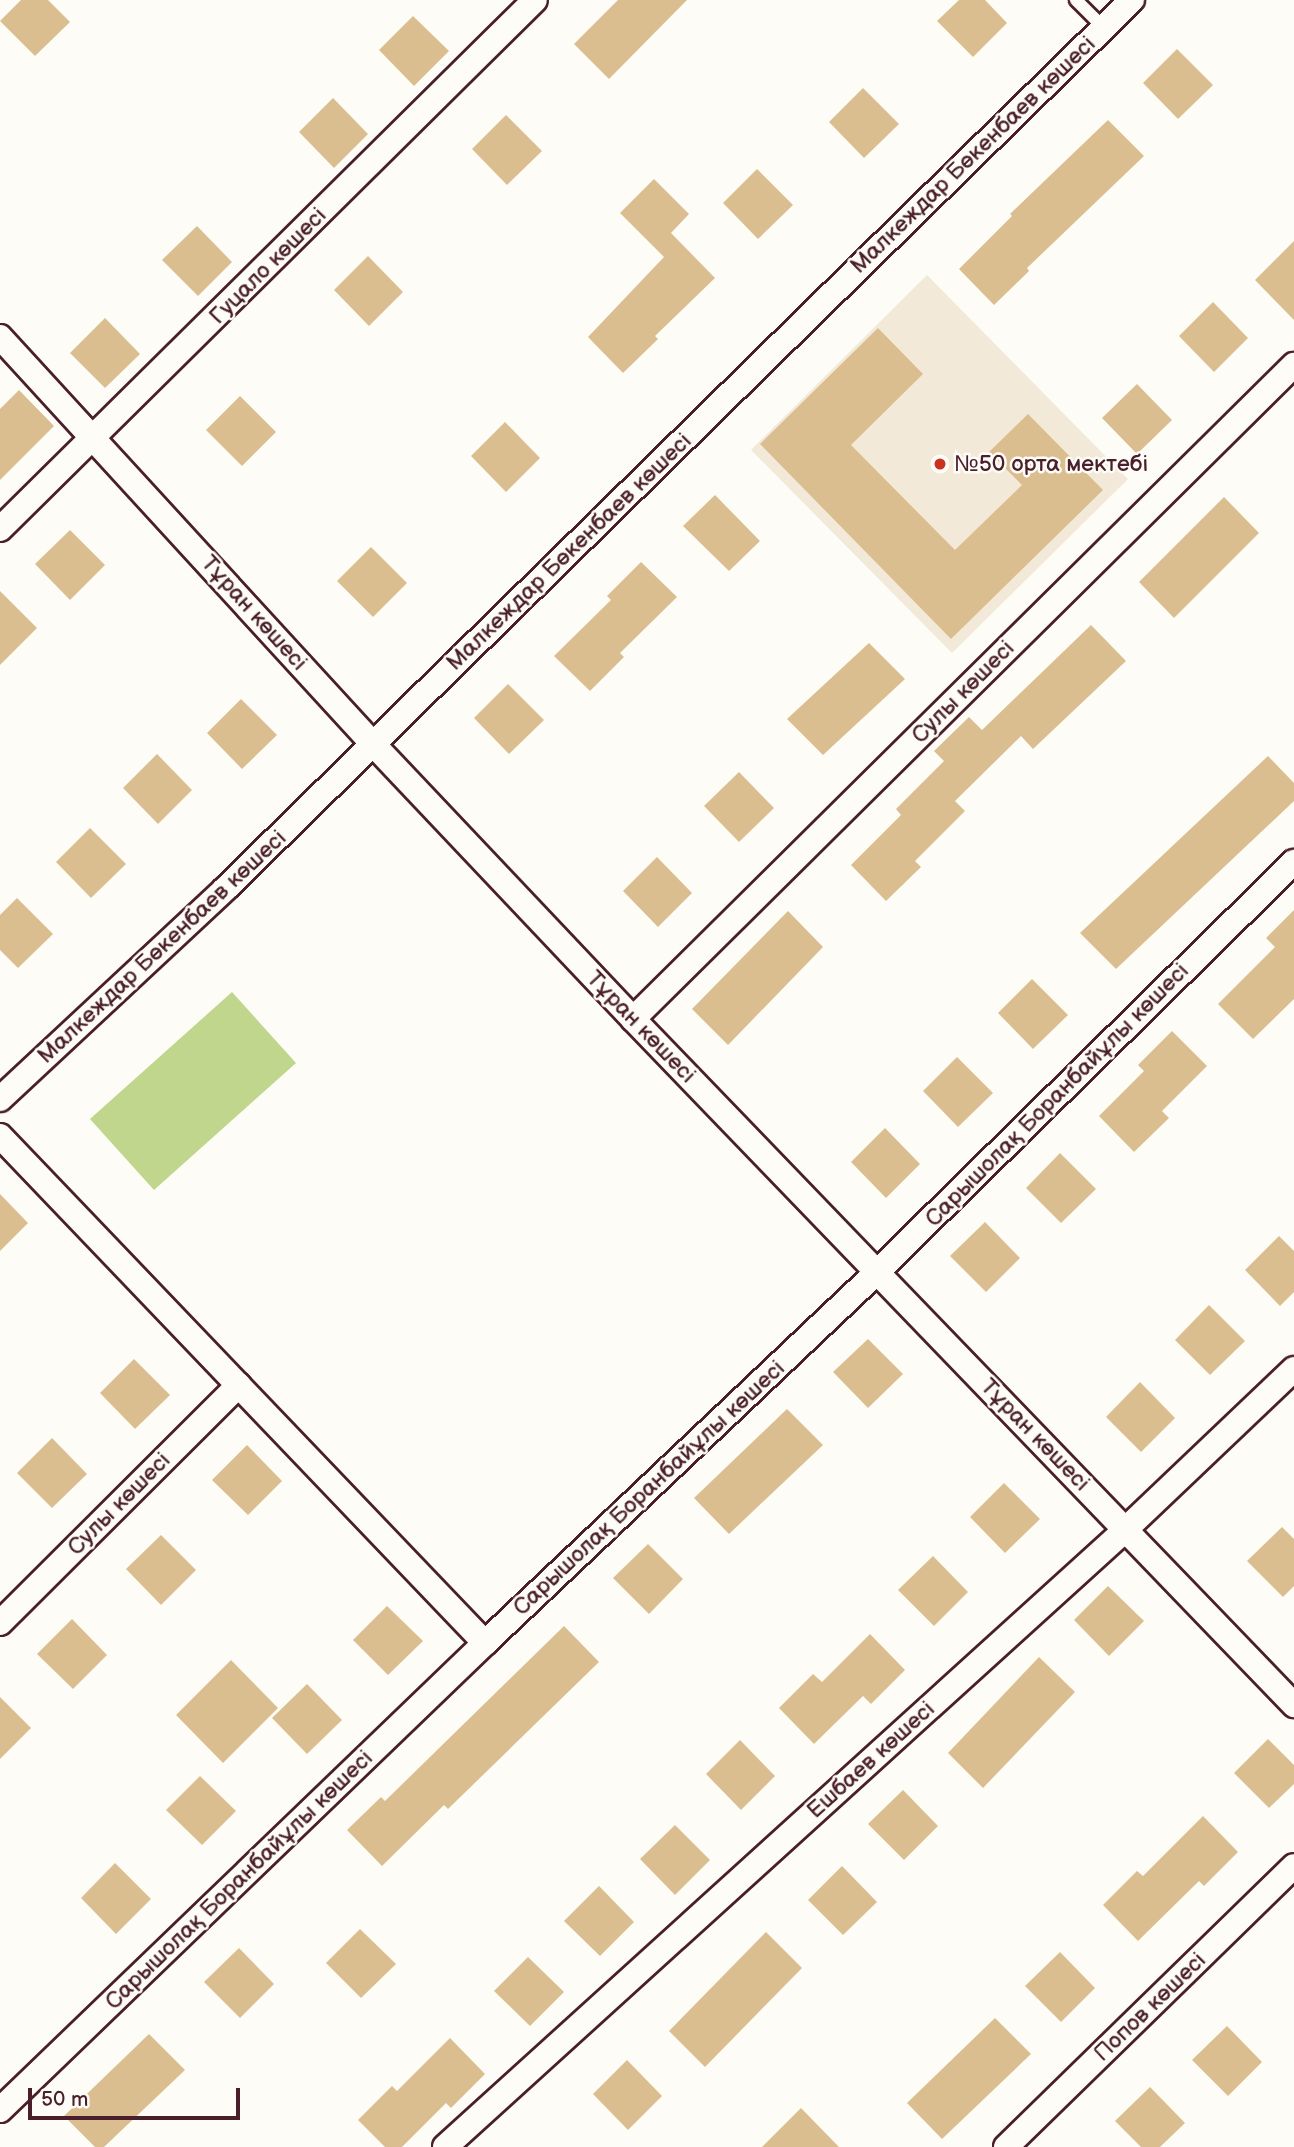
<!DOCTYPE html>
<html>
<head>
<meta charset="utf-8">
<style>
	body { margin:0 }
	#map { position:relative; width:1294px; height:2147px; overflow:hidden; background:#fdfcf7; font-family:"Balsamiq Sans",sans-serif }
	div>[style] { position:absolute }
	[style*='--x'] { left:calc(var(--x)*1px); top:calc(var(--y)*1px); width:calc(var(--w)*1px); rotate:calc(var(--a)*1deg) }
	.built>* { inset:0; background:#f3e9d8 }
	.green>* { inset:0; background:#bfd68c }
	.building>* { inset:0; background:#dbbe8f }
	.roads { filter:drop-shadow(2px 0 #4a1f2b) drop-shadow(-2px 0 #4a1f2b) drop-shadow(0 2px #4a1f2b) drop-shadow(0 -2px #4a1f2b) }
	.lane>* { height:12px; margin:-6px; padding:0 6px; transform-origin:6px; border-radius:6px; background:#fdfcf7 }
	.street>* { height:24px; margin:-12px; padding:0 12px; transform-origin:12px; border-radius:12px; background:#fdfcf7 }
	.dots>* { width:19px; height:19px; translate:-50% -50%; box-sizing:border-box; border:4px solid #fdfcf7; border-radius:50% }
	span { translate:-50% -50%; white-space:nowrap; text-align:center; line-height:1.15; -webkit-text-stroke:5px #fdfcf7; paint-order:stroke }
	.street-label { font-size:23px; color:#4a1f2b }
	.poi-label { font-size:23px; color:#4a1f2b }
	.left { translate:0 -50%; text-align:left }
	.scale { position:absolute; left:28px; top:2088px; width:212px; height:32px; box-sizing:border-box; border:4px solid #4a1f2b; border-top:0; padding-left:9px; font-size:21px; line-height:24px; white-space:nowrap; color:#4a1f2b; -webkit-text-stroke:5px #fdfcf7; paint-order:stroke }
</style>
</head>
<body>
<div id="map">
	<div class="built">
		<i style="clip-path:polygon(927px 275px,1128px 479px,952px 653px,751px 450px)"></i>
	</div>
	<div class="green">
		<i style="clip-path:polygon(232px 992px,296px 1063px,154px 1190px,90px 1119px)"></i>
	</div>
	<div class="building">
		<i style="clip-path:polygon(21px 0,48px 0,70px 22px,35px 56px,0 21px)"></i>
		<i style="clip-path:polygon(618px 0,687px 0,609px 79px,574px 44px)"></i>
		<i style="clip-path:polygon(959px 0,985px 0,1007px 23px,973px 57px,937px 21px)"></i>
		<i style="clip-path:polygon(413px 16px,449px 51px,414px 86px,379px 50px)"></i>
		<i style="clip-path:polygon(1177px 49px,1213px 85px,1178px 119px,1143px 83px)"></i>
		<i style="clip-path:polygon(863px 88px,899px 124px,864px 158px,829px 122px)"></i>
		<i style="clip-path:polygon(333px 98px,368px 134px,334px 168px,299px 132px)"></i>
		<i style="clip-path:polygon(506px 115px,542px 151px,507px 185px,472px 149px)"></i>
		<i style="clip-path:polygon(1108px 120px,1144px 156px,1027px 268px,1029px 271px,994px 305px,959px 269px,1012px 216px,1010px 214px)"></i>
		<i style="clip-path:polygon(757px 169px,793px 205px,758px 239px,723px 203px)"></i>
		<i style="clip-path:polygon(654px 179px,689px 214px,671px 233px,715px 278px,655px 336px,658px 339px,623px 373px,588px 337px,664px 257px,620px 213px)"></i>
		<i style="clip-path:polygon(197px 226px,232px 262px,198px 296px,162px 260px)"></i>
		<i style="clip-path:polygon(1294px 241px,1294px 320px,1255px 280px)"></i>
		<i style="clip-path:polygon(368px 256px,403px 292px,369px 326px,334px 290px)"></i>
		<i style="clip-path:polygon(1213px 302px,1248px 338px,1214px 372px,1179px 336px)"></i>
		<i style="clip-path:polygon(105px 318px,140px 354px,105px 388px,70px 353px)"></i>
		<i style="clip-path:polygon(878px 328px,923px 374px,851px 445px,955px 550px,1022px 485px,989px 452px,1028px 414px,1103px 490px,951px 639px,760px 444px)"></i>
		<i style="clip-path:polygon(1137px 384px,1172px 420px,1137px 454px,1102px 418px)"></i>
		<i style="clip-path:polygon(19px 390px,54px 426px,0 480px,0 409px)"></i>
		<i style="clip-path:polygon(240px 396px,276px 432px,242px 466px,206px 430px)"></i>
		<i style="clip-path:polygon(505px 422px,540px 458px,506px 492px,471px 456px)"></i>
		<i style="clip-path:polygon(715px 495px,760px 541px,729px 571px,683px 526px)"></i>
		<i style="clip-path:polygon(1224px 497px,1259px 533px,1174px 618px,1139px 582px)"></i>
		<i style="clip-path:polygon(70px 530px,105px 565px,70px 600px,35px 564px)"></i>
		<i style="clip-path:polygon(371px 547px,407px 583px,373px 617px,337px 581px)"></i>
		<i style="clip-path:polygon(641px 562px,677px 597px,620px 653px,624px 657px,590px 691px,554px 656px,611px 600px,607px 596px)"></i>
		<i style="clip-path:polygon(0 591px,37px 628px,0 665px)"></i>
		<i style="clip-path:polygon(1091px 625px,1126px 661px,1033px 749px,1021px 736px,955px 801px,965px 811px,915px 861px,921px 867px,886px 901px,851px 865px,901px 815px,896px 809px,944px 761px,934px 751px,969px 717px,982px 730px)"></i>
		<i style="clip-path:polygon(869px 643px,905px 679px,823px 755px,787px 719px)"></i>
		<i style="clip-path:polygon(508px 684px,544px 720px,509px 754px,474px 718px)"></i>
		<i style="clip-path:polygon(241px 699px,277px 735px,242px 769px,207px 733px)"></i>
		<i style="clip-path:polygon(157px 754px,192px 790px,158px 824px,123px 788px)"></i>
		<i style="clip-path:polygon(1268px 756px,1294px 783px,1294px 801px,1116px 969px,1080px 933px)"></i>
		<i style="clip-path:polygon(739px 772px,774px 808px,739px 842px,704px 806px)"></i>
		<i style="clip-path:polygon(90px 828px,126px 864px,91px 898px,56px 862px)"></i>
		<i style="clip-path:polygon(657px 857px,692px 893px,658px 927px,623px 891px)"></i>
		<i style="clip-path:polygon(17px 898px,53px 934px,18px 968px,0 950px,0 915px)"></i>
		<i style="clip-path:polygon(1294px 910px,1294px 999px,1253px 1039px,1218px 1004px,1275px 947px,1266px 938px)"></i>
		<i style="clip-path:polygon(788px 911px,823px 947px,728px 1045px,692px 1009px)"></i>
		<i style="clip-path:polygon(1032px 979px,1068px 1015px,1033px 1049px,998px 1013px)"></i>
		<i style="clip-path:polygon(1172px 1031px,1207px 1066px,1162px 1111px,1169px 1118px,1134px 1152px,1099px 1116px,1144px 1071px,1138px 1065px)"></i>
		<i style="clip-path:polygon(957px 1057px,993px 1093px,958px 1127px,923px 1091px)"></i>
		<i style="clip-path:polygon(885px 1128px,920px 1164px,886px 1198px,851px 1162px)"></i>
		<i style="clip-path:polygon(1060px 1153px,1096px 1189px,1061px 1223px,1026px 1188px)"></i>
		<i style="clip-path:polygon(0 1194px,28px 1223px,0 1251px)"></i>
		<i style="clip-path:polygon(985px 1222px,1020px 1258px,986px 1292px,950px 1256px)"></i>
		<i style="clip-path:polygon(1279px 1236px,1294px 1251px,1294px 1292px,1280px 1306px,1245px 1270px)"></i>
		<i style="clip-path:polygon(1209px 1305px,1245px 1341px,1210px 1375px,1175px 1340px)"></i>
		<i style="clip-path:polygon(868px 1339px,903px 1374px,868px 1408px,833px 1372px)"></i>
		<i style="clip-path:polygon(134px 1359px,170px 1395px,135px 1429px,100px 1393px)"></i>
		<i style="clip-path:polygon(1140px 1382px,1175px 1418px,1141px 1452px,1106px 1417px)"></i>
		<i style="clip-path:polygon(787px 1409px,823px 1445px,729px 1534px,694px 1498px)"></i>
		<i style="clip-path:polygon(52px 1438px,87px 1474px,52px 1508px,17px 1473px)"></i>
		<i style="clip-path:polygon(247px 1445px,282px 1481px,248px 1515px,212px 1480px)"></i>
		<i style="clip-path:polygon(1004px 1483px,1040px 1519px,1005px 1553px,970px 1517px)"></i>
		<i style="clip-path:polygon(1282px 1527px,1294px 1539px,1294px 1586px,1283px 1597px,1247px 1561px)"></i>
		<i style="clip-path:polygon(161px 1535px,196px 1570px,161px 1605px,126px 1569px)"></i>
		<i style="clip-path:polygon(648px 1544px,683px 1579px,649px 1614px,613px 1578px)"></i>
		<i style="clip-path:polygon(933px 1556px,968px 1592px,934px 1626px,898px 1590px)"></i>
		<i style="clip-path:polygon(1108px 1586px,1144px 1621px,1109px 1656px,1074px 1620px)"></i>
		<i style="clip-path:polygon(387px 1606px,423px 1641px,388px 1675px,353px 1640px)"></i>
		<i style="clip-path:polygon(72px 1619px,107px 1655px,73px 1689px,37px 1654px)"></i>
		<i style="clip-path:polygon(564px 1626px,599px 1662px,448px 1809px,444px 1805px,382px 1866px,347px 1830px,381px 1797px,385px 1801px)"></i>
		<i style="clip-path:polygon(870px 1634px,905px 1670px,871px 1704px,863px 1696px,814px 1744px,779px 1708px,813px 1674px,822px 1682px)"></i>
		<i style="clip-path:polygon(1039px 1657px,1075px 1692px,983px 1788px,948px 1753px)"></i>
		<i style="clip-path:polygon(231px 1660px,278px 1708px,223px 1763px,176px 1715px)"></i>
		<i style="clip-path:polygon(307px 1684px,342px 1720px,307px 1754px,272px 1718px)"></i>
		<i style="clip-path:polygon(0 1697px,31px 1728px,0 1759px)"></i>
		<i style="clip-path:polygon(1268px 1739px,1294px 1765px,1294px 1784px,1269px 1808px,1234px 1773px)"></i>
		<i style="clip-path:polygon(740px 1740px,775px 1776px,741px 1810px,706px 1774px)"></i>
		<i style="clip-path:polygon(200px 1776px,236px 1811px,202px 1845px,166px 1810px)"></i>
		<i style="clip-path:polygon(903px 1790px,938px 1826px,904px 1860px,868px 1824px)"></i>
		<i style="clip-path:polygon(1203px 1816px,1238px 1852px,1204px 1886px,1199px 1881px,1138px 1941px,1103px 1905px,1137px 1871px,1143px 1876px)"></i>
		<i style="clip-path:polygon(675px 1825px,710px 1860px,675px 1895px,640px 1859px)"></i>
		<i style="clip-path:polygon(115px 1863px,151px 1899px,116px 1934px,81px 1898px)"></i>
		<i style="clip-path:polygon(842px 1866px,877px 1902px,843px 1935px,808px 1900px)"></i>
		<i style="clip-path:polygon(599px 1886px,634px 1922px,600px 1956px,564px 1921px)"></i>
		<i style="clip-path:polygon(360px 1929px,396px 1964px,361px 1998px,326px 1963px)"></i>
		<i style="clip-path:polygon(766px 1932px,802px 1968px,705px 2067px,669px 2031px)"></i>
		<i style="clip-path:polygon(239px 1948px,274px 1984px,240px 2018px,204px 1982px)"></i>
		<i style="clip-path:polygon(1060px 1952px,1095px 1988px,1061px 2022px,1025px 1986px)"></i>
		<i style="clip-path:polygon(528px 1957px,564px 1992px,530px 2026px,494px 1991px)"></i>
		<i style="clip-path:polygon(995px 2018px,1031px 2054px,942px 2139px,907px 2103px)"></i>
		<i style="clip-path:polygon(1227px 2026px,1262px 2062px,1228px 2096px,1192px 2060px)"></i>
		<i style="clip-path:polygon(149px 2034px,185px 2070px,104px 2147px,95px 2147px,64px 2116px)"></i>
		<i style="clip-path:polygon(450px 2038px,485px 2074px,451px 2108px,446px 2103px,402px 2147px,385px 2147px,358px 2120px,392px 2086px,397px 2091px)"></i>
		<i style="clip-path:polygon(627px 2060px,662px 2096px,628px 2130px,593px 2094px)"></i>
		<i style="clip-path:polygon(1150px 2087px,1185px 2123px,1160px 2147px,1141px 2147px,1115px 2121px)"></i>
		<i style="clip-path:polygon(801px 2108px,839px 2147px,762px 2147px)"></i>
	</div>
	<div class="roads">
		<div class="lane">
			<i style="--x:1076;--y:0;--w:38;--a:45"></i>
		</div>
		<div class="street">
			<i style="--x:0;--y:337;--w:552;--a:47.5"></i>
			<i style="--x:373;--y:744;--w:378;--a:46.6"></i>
			<i style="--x:633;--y:1019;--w:953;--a:46.06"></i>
			<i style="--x:0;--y:529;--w:752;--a:-44.68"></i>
			<i style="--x:633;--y:1019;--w:930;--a:-44.7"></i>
			<i style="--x:0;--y:1099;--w:308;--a:-43"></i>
			<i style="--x:225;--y:889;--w:1270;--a:-44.43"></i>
			<i style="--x:0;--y:1136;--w:702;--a:46.27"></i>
			<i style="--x:0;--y:1623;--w:337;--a:-44.9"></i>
			<i style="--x:0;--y:2110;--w:673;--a:-43.92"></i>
			<i style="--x:485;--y:1643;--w:540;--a:-43.42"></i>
			<i style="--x:877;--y:1272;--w:585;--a:-44.52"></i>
			<i style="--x:445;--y:2147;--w:920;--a:-42.22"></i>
			<i style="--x:1126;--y:1529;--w:232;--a:-43.6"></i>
			<i style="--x:1006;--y:2147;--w:402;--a:-44.3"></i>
		</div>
	</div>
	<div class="dots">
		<i style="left:940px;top:464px;background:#c8321e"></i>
	</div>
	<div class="street-label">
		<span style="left:973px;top:155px;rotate:-44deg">Малкеждар Бөкенбаев көшесі</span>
		<span style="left:268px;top:266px;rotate:-45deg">Гуцало көшесі</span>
		<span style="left:569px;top:552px;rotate:-44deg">Малкеждар Бөкенбаев көшесі</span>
		<span style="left:254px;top:613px;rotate:48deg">Тұран көшесі</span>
		<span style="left:963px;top:692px;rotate:-45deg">Сулы көшесі</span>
		<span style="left:162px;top:947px;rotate:-43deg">Малкеждар Бөкенбаев көшесі</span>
		<span style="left:641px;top:1027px;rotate:46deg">Тұран көшесі</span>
		<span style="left:1057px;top:1095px;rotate:-45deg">Сарышолақ Боранбайұлы көшесі</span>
		<span style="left:1035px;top:1435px;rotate:46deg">Тұран көшесі</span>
		<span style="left:649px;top:1488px;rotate:-43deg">Сарышолақ Боранбайұлы көшесі</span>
		<span style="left:119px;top:1504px;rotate:-45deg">Сулы көшесі</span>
		<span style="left:871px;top:1760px;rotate:-42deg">Ешбаев көшесі</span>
		<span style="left:239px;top:1880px;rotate:-44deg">Сарышолақ Боранбайұлы көшесі</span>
		<span style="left:1150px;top:2007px;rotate:-44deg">Попов көшесі</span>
	</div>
	<div class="poi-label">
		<span class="left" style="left:954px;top:464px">№50 орта мектебі</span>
	</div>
	<div class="scale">50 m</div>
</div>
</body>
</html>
